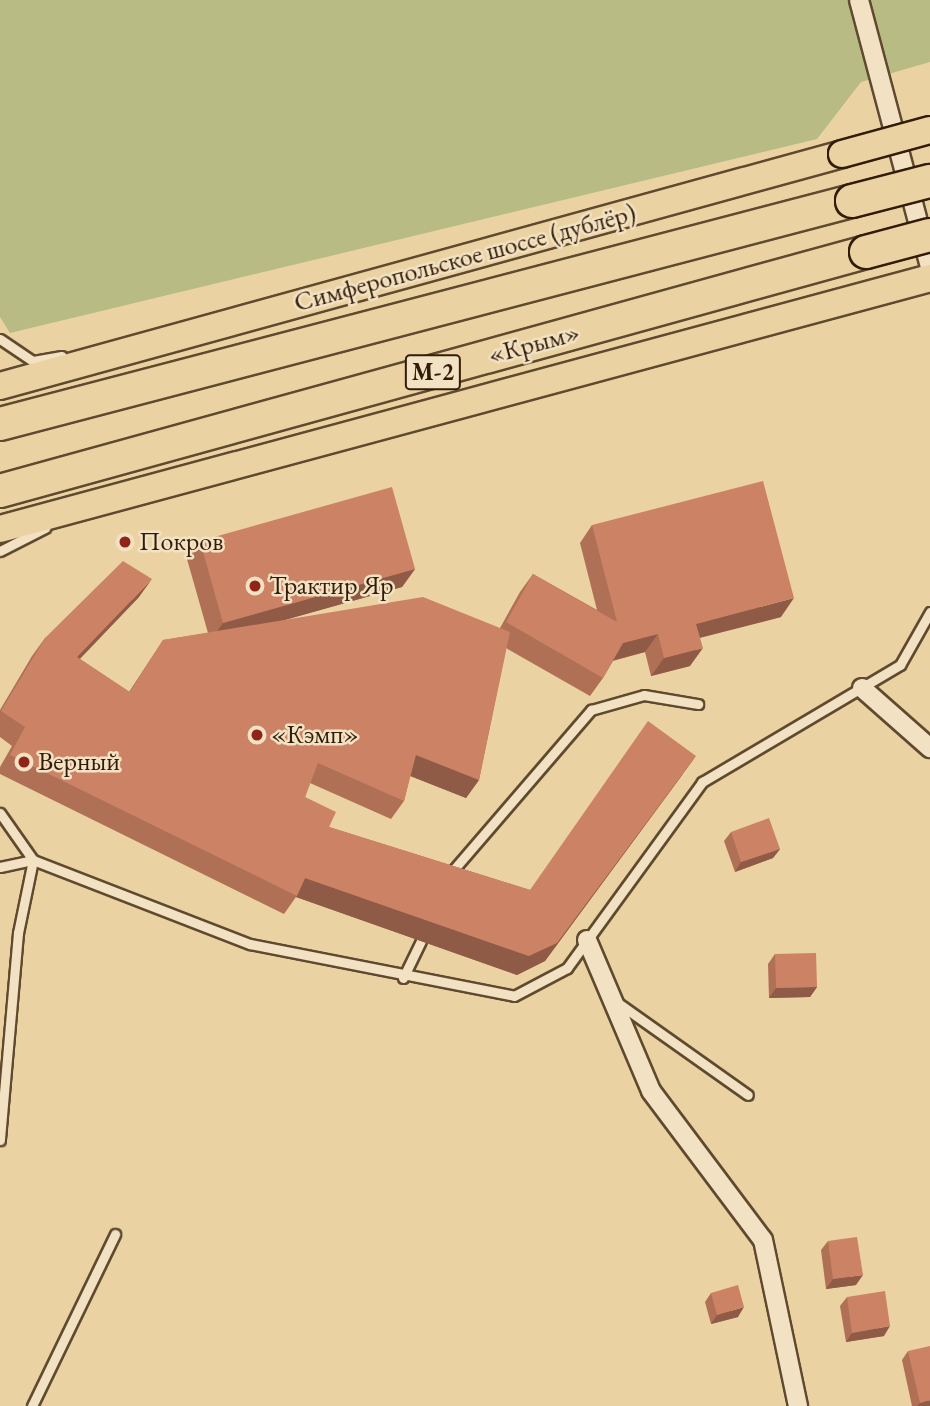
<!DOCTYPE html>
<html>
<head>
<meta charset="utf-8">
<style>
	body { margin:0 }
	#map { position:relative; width:930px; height:1406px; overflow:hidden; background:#ebd2a2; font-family:"EB Garamond",serif }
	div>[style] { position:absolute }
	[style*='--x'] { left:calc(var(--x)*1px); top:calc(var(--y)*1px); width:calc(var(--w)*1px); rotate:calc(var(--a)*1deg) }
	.green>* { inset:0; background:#b8bb84 }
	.roads { filter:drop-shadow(2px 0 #604a2f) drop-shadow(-2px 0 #604a2f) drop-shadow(0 2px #604a2f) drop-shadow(0 -2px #604a2f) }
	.service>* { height:9px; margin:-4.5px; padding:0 4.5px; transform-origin:4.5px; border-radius:4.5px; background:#f2e2c3 }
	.minor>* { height:18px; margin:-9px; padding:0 9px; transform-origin:9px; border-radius:9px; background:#f2e2c3 }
	.primary>* { height:26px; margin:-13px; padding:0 13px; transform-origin:13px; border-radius:13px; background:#ebd2a2 }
	.motorway>* { height:32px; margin:-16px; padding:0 16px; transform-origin:16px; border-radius:16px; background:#ebd2a2 }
	.bridges { filter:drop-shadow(2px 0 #321c09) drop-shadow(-2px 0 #321c09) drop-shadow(0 2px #321c09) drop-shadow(0 -2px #321c09) }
	.primary-bridge>* { height:26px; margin:-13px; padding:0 13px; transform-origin:13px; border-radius:13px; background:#ebd2a2 }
	.motorway-bridge>* { height:32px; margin:-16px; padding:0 16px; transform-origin:16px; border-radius:16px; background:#ebd2a2 }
	.wall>* { inset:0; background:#af7056 }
	.shaded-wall>* { inset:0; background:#8f5b46 }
	.building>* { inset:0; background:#cc8264 }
	.dots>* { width:19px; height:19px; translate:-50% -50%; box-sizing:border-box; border:4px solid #f2e2c3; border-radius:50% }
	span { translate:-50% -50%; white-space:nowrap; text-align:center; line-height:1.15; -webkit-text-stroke:5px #f2e2c3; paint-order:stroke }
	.shield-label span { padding:2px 5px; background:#f2e2c3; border:2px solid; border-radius:5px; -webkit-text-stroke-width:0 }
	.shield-label { font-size:24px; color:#321c09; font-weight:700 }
	.street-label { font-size:26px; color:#321c09 }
	.poi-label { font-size:26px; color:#321c09 }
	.left { translate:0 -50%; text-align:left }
</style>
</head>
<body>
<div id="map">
	<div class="green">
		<i style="clip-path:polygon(0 0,930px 0,930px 62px,861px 82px,817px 139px,10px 333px,0 317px)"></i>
	</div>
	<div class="roads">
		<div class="service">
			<i style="--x:0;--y:339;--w:40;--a:34"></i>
			<i style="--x:33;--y:361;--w:29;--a:-10"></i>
			<i style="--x:0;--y:551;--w:51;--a:-27.1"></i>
			<i style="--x:0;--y:813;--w:57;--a:54.9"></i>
			<i style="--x:33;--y:860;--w:233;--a:21.2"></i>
			<i style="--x:250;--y:944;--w:269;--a:11.1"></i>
			<i style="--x:514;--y:996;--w:60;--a:-27.8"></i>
			<i style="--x:567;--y:968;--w:230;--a:-54"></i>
			<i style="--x:702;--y:782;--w:230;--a:-30.6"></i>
			<i style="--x:900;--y:665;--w:61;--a:-60.5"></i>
			<i style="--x:0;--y:867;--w:34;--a:-12"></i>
			<i style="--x:33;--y:860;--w:75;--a:101.6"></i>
			<i style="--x:18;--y:933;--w:208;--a:95"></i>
			<i style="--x:449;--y:875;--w:218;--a:-49.3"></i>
			<i style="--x:591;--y:710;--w:55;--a:-15.8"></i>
			<i style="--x:644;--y:695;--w:55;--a:9.5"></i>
			<i style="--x:403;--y:978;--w:41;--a:-64.1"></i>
			<i style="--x:618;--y:1003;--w:159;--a:35.3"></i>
			<i style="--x:32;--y:1406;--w:191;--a:-64.2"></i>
		</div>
		<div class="minor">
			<i style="--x:859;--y:0;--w:276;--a:75.1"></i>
			<i style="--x:862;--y:688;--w:91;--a:41.4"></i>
			<i style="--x:587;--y:940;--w:164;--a:67"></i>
			<i style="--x:651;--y:1091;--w:186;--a:53.1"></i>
			<i style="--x:763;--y:1240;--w:170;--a:78.1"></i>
		</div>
		<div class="primary">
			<i style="--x:0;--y:386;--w:873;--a:-15.4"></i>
			<i style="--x:0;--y:529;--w:963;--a:-15.1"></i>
		</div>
		<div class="motorway">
			<i style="--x:0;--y:424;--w:881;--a:-14.67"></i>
			<i style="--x:0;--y:491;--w:898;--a:-15.43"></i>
		</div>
	</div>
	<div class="bridges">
		<div class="primary-bridge">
			<i style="--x:842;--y:154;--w:91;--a:-15.3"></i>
		</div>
		<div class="motorway-bridge">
			<i style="--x:852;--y:201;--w:81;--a:-14.4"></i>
			<i style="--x:866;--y:252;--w:66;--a:-14.9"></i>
		</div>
	</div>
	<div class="wall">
		<i style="clip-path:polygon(592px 525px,781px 617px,700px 637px,690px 666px,651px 676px,645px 652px,613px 661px,603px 678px,590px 696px,506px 648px,479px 780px,466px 798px,410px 776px,404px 801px,391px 819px,310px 783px,305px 797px,329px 827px,530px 890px,683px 774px,545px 961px,517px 975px,296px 897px,284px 914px,0 774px,0 767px,12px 746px,0 737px,0 710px,32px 656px,45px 638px,139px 597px,80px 659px,129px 692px,163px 640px,208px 633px,187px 559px,200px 541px,415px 569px,402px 587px,284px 620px,500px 628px,520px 592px,533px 574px,597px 610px,580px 543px)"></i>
		<i style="clip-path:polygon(731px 832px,780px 849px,773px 858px,735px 872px,724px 841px)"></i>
		<i style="clip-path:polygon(775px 954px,817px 987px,810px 997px,769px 998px,768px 964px)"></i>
		<i style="clip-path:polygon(828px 1241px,856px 1285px,826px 1289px,821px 1250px)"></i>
		<i style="clip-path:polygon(711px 1293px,738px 1317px,711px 1324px,705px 1302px)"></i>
		<i style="clip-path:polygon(847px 1297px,884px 1336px,846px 1342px,840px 1306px)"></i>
		<i style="clip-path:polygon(908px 1351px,930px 1406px,912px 1406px,902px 1360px)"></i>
	</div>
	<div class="shaded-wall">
		<i style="clip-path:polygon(415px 569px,402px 587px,210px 641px,223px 623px)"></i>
		<i style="clip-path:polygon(152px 579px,139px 597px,64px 675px,77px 657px)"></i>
		<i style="clip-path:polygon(794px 598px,781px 617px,684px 642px,696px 624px)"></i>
		<i style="clip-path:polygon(658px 634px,645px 652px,610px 661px,623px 643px)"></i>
		<i style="clip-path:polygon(703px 648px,690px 666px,651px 676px,664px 658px)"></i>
		<i style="clip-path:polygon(416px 755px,479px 780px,466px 798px,403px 773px)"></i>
		<i style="clip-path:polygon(696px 756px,545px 961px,517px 975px,296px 897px,305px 878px,529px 956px)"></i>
		<i style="clip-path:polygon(780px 849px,773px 858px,735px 872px,741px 862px)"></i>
		<i style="clip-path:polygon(817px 987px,810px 997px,769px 998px,776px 988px)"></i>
		<i style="clip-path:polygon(863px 1275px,856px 1285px,826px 1289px,833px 1279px)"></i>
		<i style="clip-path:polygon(744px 1307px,738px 1317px,711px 1324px,717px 1315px)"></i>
		<i style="clip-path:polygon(890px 1326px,884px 1336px,846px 1342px,852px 1333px)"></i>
		<i style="clip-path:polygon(930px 1400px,930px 1406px,917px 1406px,920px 1403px)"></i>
	</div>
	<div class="building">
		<i style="clip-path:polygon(763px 481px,794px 598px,696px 624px,703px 648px,664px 658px,658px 634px,623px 643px,603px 678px,506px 622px,533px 574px,617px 622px,592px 525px)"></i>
		<i style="clip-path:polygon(392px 487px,415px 569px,223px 623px,200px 541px)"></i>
		<i style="clip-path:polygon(123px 561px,152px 579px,77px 657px,130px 692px,163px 640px,423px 597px,510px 632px,479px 780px,416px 755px,404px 801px,318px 763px,305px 797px,336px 812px,329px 827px,530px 890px,648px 721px,696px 756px,557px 943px,529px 956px,305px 878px,297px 896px,10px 755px,25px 727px,1px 711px,45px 638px)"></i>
		<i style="clip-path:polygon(769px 818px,780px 849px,741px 862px,731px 832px)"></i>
		<i style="clip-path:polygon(816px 953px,817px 987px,776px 988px,775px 954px)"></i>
		<i style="clip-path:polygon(857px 1237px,863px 1275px,833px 1279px,828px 1241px)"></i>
		<i style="clip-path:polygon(738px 1285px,744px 1307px,717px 1315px,711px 1293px)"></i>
		<i style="clip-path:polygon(885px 1291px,890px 1326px,852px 1333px,847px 1297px)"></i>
		<i style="clip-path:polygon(930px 1346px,930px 1400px,920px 1403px,908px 1351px)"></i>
	</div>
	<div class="dots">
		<i style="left:125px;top:542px;background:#8f2418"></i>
		<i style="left:255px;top:586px;background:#8f2418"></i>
		<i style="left:257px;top:735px;background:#8f2418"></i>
		<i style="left:24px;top:762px;background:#8f2418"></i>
	</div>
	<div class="shield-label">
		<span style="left:433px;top:372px">М-2</span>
	</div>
	<div class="street-label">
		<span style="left:465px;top:258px;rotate:-15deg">Симферопольское шоссе (дублёр)</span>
		<span style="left:534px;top:344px;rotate:-15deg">«Крым»</span>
	</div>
	<div class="poi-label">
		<span class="left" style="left:139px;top:542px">Покров</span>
		<span class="left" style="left:269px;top:586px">Трактир Яр</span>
		<span class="left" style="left:271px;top:735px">«Кэмп»</span>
		<span class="left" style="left:38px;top:762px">Верный</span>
	</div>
</div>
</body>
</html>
